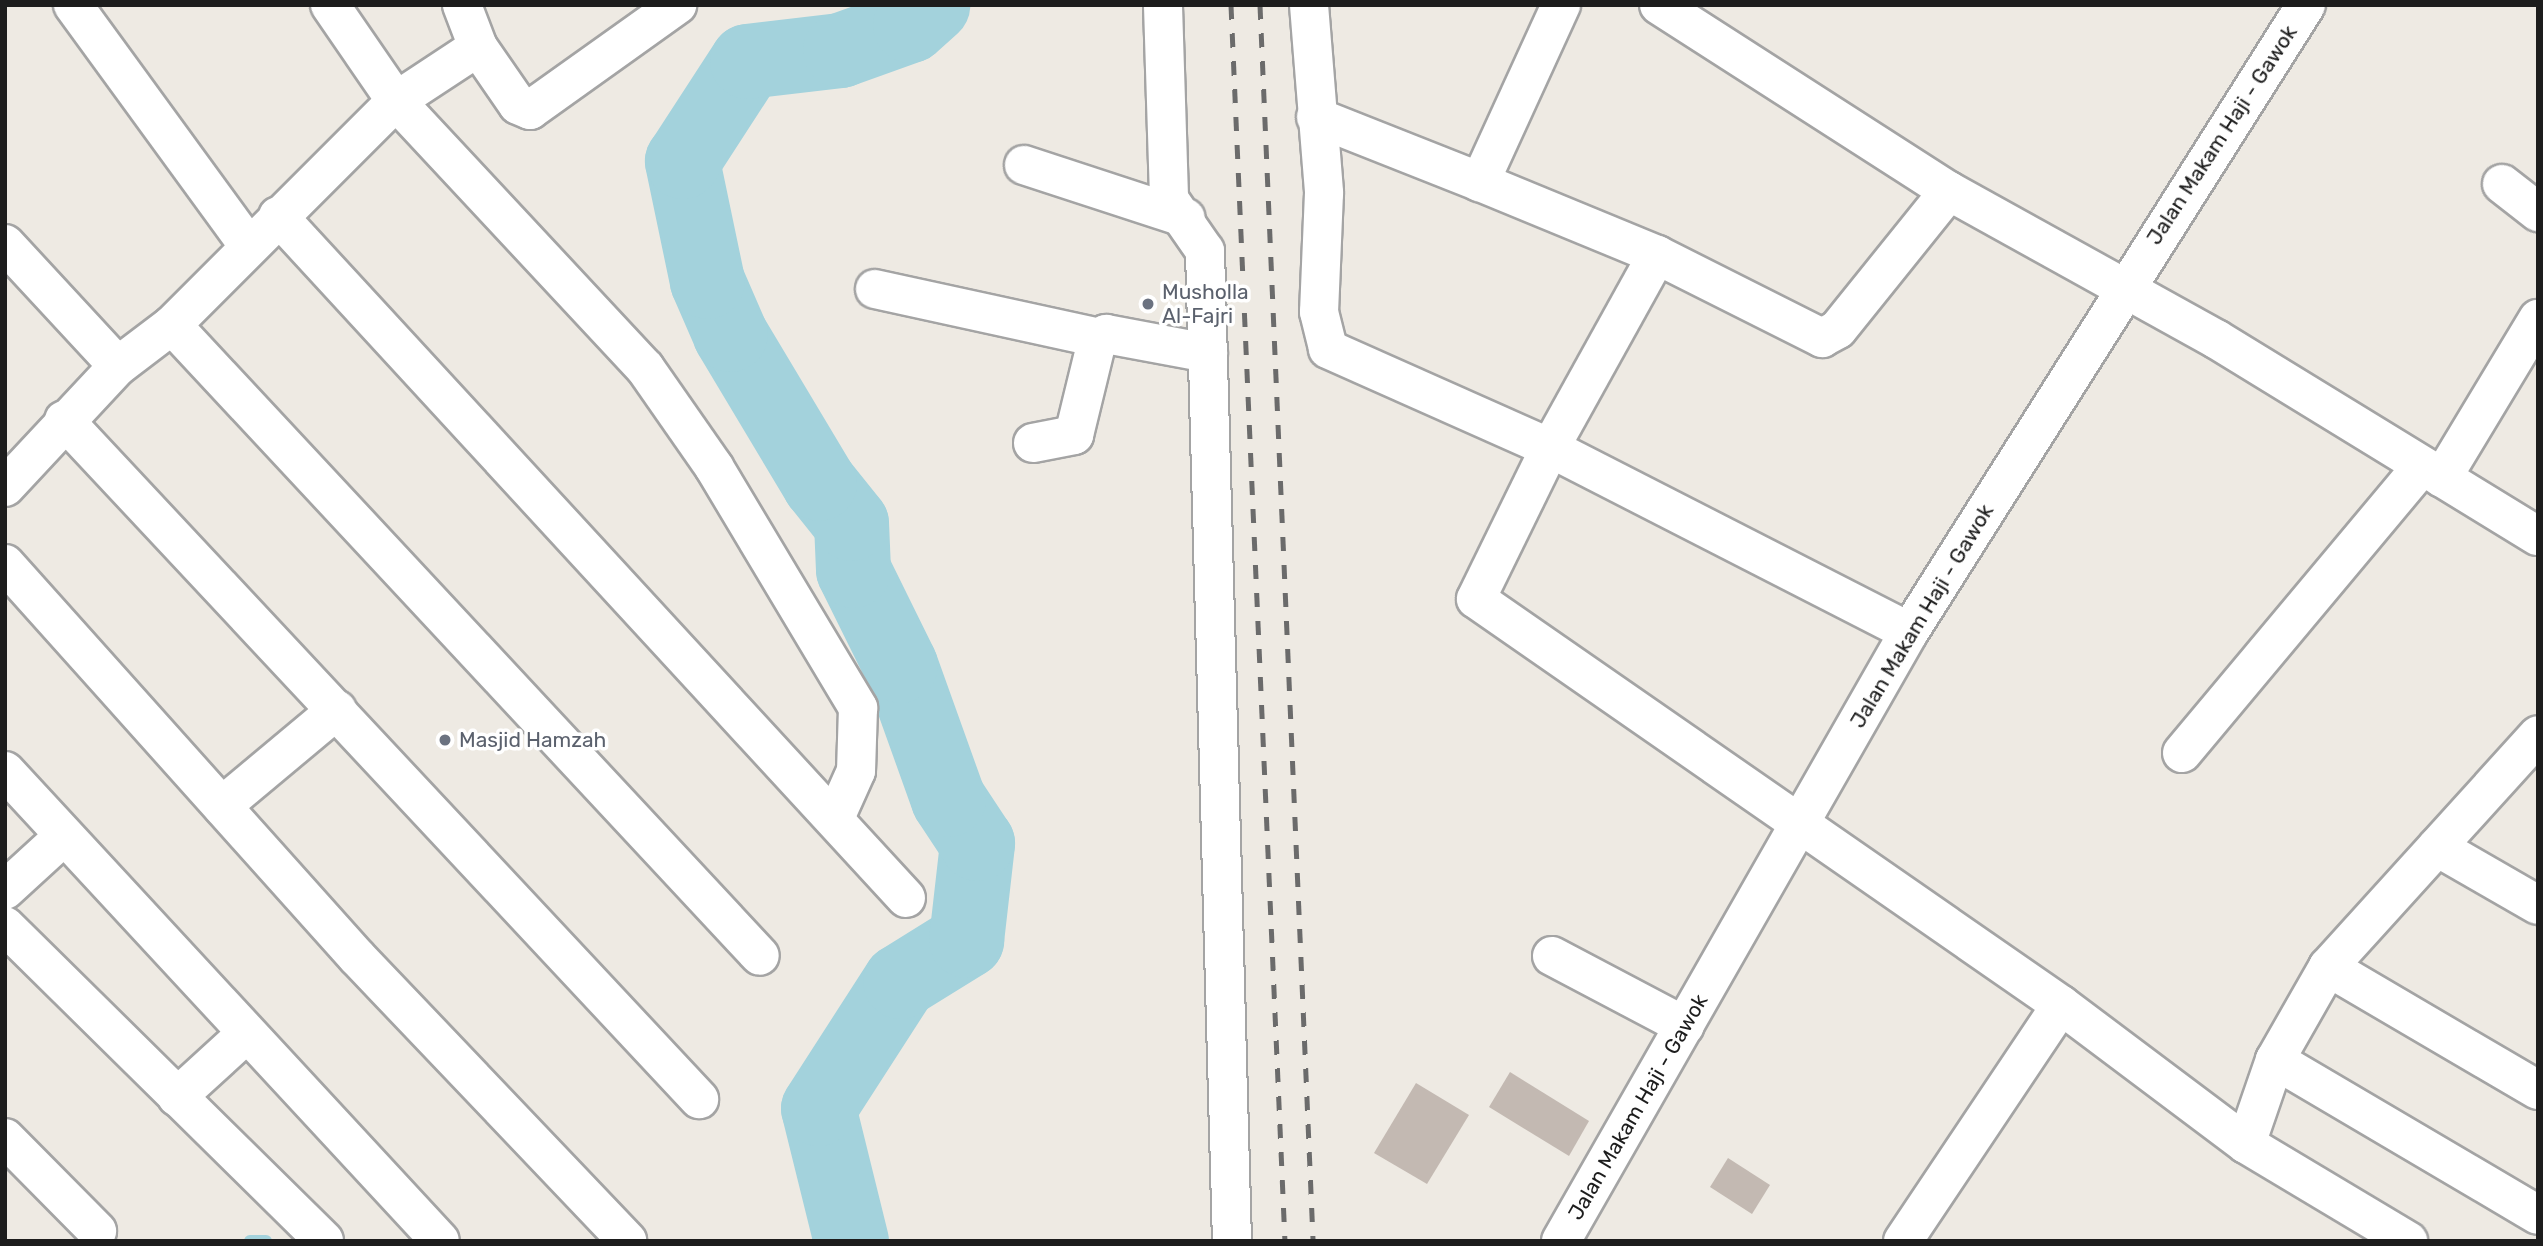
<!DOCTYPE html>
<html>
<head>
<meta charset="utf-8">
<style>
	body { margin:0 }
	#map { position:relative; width:2543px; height:1246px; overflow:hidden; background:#eeeae3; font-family:Rubik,sans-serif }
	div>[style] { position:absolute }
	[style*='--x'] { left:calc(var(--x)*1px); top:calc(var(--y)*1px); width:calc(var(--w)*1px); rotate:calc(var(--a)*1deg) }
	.stream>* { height:12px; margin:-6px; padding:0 6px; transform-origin:6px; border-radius:6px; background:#a3d2dc }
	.river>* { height:75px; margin:-37.5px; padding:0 37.5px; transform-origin:37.5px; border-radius:37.5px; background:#a3d2dc }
	.building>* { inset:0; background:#c3b9b2 }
	.roads { filter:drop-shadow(2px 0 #a4a4a4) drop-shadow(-2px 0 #a4a4a4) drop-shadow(0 2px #a4a4a4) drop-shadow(0 -2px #a4a4a4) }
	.minor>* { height:38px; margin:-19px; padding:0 19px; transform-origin:19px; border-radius:19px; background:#fff }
	.rail>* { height:5px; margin-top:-2.5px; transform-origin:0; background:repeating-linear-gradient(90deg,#6b6b6b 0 14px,transparent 0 28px) }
	.dots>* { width:19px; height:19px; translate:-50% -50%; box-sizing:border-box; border:4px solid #fff; border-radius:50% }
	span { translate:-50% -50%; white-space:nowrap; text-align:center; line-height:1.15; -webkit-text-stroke:7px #fff; paint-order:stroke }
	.street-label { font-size:21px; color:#1d1d1d }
	.worship-label { font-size:21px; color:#5b616d }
	.left { translate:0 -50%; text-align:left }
	.frame { position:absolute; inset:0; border:7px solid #1d1d1d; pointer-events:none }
</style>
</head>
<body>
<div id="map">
	<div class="stream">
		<i style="--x:250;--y:1241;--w:16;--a:0"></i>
		<i style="--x:818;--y:1241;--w:32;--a:-34"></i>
	</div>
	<div class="river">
		<i style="--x:851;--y:1241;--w:137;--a:-103.9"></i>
		<i style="--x:818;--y:1108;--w:151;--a:-57.2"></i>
		<i style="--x:900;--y:981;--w:78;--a:-31.8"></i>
		<i style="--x:966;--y:940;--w:98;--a:-83.5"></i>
		<i style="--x:977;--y:843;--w:53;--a:-123.4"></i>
		<i style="--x:948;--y:799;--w:142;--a:-109.7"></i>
		<i style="--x:900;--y:665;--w:106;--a:-116.3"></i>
		<i style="--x:853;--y:570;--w:47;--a:-92.4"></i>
		<i style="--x:851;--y:523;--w:51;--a:-128.7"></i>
		<i style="--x:819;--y:483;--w:174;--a:-120.9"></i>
		<i style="--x:730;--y:334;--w:58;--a:-113.5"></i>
		<i style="--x:707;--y:281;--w:123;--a:-101.8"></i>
		<i style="--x:682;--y:161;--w:119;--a:-57"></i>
		<i style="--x:747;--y:61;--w:94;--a:-6.7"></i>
		<i style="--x:840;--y:50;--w:74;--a:-19.7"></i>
		<i style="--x:910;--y:25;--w:30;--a:-42"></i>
	</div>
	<div class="building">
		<i style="clip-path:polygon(1510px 1072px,1589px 1121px,1569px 1156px,1489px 1107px)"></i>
		<i style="clip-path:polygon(1416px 1083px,1469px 1115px,1427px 1184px,1374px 1153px)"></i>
		<i style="clip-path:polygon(1728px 1158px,1770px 1185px,1752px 1214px,1710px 1187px)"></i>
	</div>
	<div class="roads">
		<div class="minor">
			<i style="--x:73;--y:5;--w:297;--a:53.9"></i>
			<i style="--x:330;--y:5;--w:116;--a:55.5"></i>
			<i style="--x:396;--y:101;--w:365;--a:47"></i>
			<i style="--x:645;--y:368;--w:121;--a:55.1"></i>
			<i style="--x:714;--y:467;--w:281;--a:59.1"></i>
			<i style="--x:858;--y:708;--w:63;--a:91.8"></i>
			<i style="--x:856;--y:771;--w:51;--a:114.1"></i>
			<i style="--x:1309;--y:5;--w:189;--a:85.4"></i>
			<i style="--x:1324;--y:193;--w:119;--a:92.4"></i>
			<i style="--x:1319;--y:312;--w:38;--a:76"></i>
			<i style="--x:1328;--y:349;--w:243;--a:24"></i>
			<i style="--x:1550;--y:448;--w:403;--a:27.1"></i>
			<i style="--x:1561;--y:5;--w:195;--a:114.6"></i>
			<i style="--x:1480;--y:182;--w:191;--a:22.4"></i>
			<i style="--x:1657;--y:255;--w:185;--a:26.7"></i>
			<i style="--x:1822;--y:338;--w:18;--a:-29"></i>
			<i style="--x:1838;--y:329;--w:177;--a:-51.2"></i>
			<i style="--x:1659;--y:5;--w:345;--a:32.7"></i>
			<i style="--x:1949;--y:191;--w:305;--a:29"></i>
			<i style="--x:2216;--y:339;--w:377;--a:31.5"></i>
			<i style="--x:1163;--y:6;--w:193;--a:88.2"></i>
			<i style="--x:1169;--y:199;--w:63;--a:55.3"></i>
			<i style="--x:1205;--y:251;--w:990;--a:88.44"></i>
			<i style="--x:478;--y:47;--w:70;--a:55.4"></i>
			<i style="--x:518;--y:105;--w:13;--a:23"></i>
			<i style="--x:530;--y:110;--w:181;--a:-35.5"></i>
			<i style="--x:1316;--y:117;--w:176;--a:21.6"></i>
			<i style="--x:1024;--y:165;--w:170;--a:18.1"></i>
			<i style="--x:2502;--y:184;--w:46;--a:37.9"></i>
			<i style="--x:278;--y:216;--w:927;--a:47.36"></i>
			<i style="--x:5;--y:244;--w:166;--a:47.2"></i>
			<i style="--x:1657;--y:255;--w:221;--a:119"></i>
			<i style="--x:1550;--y:448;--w:168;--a:116.1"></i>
			<i style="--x:1476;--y:599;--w:712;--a:34.76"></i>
			<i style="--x:2061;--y:1005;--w:231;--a:36.9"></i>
			<i style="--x:2246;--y:1144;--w:189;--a:30.9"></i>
			<i style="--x:875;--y:289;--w:229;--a:12.3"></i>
			<i style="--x:172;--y:325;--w:862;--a:47.02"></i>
			<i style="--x:64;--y:420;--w:930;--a:46.92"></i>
			<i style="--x:1033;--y:443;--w:42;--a:-11"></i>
			<i style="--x:1074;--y:435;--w:93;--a:-76.3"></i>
			<i style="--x:1096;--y:345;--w:15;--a:-48"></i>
			<i style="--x:1106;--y:334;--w:104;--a:10.6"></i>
			<i style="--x:2442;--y:478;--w:186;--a:-58.9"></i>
			<i style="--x:5;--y:487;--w:166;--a:-47"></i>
			<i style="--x:118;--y:366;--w:68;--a:-37.2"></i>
			<i style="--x:172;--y:325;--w:317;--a:-45"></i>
			<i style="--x:396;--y:101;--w:98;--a:-33.4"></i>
			<i style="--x:478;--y:47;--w:45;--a:-110.9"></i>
			<i style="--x:5;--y:564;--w:528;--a:48.15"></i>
			<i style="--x:357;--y:957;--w:392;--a:46.4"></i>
			<i style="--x:2182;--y:753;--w:374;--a:-50.1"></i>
			<i style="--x:5;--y:771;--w:640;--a:47.21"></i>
			<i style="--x:222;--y:806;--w:150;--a:-39.9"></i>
			<i style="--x:2437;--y:847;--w:116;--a:29.9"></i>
			<i style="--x:5;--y:890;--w:80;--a:-42.5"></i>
			<i style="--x:5;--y:926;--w:448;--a:44.6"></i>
			<i style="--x:1552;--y:956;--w:150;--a:27.8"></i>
			<i style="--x:2328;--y:967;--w:243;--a:30.4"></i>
			<i style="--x:2275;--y:1060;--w:305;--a:30.5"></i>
			<i style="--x:177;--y:1097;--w:93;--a:-42.4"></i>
			<i style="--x:5;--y:1138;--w:131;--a:45.3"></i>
			<i style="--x:2246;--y:1144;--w:89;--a:-71"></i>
			<i style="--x:2275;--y:1060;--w:107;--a:-60.3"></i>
			<i style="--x:2328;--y:967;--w:313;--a:-47.8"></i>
			<i style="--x:1561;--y:1241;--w:701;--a:-60.26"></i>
			<i style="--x:1909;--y:632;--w:742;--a:-57.66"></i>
			<i style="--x:1903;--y:1241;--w:284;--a:-56.2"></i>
		</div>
	</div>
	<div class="rail">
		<i style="--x:1231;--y:5;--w:1237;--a:87.5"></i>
		<i style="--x:1260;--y:5;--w:1237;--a:87.54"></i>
	</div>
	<div class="dots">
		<i style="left:1148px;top:304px;background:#6b7280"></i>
		<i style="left:445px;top:740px;background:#6b7280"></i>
	</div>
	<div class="street-label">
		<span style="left:2222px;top:135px;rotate:-57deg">Jalan Makam Haji - Gawok</span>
		<span style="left:1922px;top:616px;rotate:-59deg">Jalan Makam Haji - Gawok</span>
		<span style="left:1638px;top:1107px;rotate:-60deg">Jalan Makam Haji - Gawok</span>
	</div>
	<div class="worship-label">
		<span class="left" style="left:1162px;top:304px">Musholla<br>Al-Fajri</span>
		<span class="left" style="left:459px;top:740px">Masjid Hamzah</span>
	</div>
	<div class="frame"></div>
</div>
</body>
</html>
